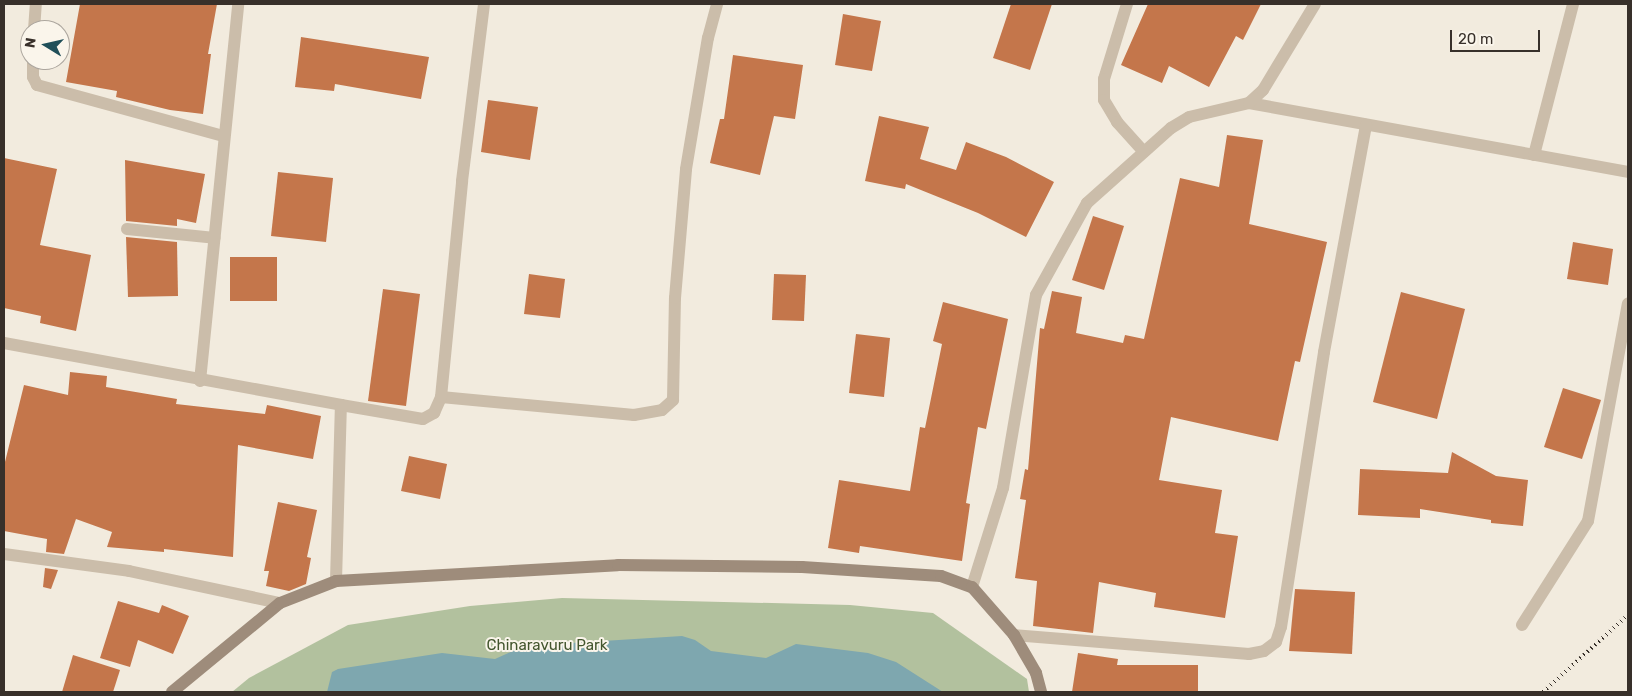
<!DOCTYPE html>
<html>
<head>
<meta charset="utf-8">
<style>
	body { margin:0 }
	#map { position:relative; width:1632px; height:696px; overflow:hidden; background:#f2ebde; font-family:Rubik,sans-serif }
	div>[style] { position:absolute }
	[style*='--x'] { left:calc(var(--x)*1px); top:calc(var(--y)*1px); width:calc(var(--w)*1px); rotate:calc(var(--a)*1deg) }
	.green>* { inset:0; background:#b2c19e }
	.water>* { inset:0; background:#7ea7af }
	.building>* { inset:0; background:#c4764b }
	.minor>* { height:12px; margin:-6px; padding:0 6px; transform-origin:6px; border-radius:6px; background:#cbbdaa }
	.secondary>* { height:12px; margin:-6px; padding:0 6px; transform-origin:6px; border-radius:6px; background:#9e8c7b }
	.rail>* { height:4px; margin-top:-2px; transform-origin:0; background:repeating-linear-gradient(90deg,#38302a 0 1px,transparent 0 5px) }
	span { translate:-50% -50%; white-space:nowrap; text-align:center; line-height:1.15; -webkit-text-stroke:4px #faf5eb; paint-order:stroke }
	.park-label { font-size:15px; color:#43562e }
	.frame { position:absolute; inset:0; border:5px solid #38302a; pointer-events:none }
	.north { position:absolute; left:20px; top:20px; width:50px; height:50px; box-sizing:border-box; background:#faf5eb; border:1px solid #aca69e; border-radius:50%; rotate:279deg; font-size:14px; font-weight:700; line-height:20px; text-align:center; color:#38302a }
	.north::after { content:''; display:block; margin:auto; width:18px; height:22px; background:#204f59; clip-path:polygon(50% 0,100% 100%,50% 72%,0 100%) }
	.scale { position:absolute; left:1450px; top:30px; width:90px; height:22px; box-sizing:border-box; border:2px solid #38302a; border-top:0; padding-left:6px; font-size:15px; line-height:18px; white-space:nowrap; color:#38302a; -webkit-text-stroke:4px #faf5eb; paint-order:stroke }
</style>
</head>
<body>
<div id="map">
	<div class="green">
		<i style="clip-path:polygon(562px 598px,850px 605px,933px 613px,1027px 679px,1029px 692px,232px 692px,249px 678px,348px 625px,470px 606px)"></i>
	</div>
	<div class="water">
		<i style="clip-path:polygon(682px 636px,695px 640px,711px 651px,766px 658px,796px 644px,868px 653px,896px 662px,943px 692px,327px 692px,332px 672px,338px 669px,442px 653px,495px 659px,524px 646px)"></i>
	</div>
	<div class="building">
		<i style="clip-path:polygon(80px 4px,217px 4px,208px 54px,211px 54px,203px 114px,170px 110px,116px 97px,117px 91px,66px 82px)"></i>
		<i style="clip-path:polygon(1011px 4px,1052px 4px,1030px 70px,993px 58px)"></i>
		<i style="clip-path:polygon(1148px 4px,1261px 4px,1243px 40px,1236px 36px,1209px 87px,1169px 66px,1162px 83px,1121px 65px)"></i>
		<i style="clip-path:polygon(843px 14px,881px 21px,872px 71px,835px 65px)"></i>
		<i style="clip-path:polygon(301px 37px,429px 57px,421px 99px,335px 84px,334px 91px,295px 87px)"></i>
		<i style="clip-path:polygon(733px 55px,803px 65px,795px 119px,774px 116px,760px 175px,710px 163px,720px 119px,724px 119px)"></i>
		<i style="clip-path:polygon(488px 100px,538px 107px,530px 160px,481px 152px)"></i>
		<i style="clip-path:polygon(879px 116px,929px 127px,920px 159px,956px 170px,966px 142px,1006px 157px,1054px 182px,1026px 237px,978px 213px,906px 184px,905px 189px,865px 181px)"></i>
		<i style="clip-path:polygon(1227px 135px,1263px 140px,1249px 224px,1327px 242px,1300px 362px,1295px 361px,1278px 441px,1171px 417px,1159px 480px,1222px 490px,1215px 533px,1238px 536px,1225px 618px,1154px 607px,1156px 593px,1099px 582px,1093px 633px,1033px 626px,1037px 581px,1015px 578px,1026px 500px,1020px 499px,1025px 469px,1028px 470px,1040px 328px,1044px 329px,1052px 291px,1082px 297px,1076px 333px,1123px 343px,1125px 335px,1144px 339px,1180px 178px,1219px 187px)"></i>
		<i style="clip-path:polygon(4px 158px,57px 169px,40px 245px,91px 255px,76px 331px,40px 323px,41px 316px,4px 308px)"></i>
		<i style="clip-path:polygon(125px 160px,205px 174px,196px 223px,177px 219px,177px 226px,126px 221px)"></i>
		<i style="clip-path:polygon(278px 172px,333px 178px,326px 242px,271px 236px)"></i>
		<i style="clip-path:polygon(1093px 216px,1124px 226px,1104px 290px,1072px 280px)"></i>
		<i style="clip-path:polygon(126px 237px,177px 242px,178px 296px,128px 297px)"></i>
		<i style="clip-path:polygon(1573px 242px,1613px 249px,1608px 285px,1567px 279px)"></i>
		<i style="clip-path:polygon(230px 257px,277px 257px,277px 301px,230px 301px)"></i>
		<i style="clip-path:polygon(529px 274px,565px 279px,560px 318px,524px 314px)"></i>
		<i style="clip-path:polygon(774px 274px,806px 275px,804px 321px,772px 320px)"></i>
		<i style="clip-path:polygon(383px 289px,420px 294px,406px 406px,368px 401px)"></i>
		<i style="clip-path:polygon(1401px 292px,1465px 309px,1437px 419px,1373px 402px)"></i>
		<i style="clip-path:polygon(943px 302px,1008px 319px,986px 429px,978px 427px,966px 503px,970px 504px,962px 561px,860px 546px,859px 553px,828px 548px,839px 480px,910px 491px,920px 427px,925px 428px,942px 344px,933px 341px)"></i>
		<i style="clip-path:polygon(856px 334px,890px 338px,884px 397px,849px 393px)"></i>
		<i style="clip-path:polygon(70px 372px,107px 376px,106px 387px,177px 399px,176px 404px,265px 414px,267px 405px,321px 416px,313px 459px,238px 445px,233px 557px,164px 549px,164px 552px,107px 547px,112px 532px,76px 519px,64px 554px,46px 552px,47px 539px,4px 531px,4px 466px,24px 385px,68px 395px)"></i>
		<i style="clip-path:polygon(1563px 388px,1601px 400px,1582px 459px,1544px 447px)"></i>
		<i style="clip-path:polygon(1452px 452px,1496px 476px,1528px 480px,1523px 526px,1491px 523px,1491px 520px,1420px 509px,1420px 518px,1358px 515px,1360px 469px,1448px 473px)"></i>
		<i style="clip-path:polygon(409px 456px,447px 464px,440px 499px,401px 491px)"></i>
		<i style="clip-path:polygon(278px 502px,317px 510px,307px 557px,311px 558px,306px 584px,289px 591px,266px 586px,269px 571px,264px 571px)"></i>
		<i style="clip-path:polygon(45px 568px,58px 570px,51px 589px,43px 587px)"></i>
		<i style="clip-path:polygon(1295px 589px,1355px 592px,1352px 654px,1289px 651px)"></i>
		<i style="clip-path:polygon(118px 601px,159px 613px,162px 605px,189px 616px,173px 654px,138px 640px,130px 667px,100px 658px)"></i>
		<i style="clip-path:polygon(1078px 653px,1118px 659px,1117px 665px,1198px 665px,1198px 692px,1072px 692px)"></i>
		<i style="clip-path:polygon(73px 655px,120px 670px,113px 692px,62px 692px)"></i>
	</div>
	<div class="minor">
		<i style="--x:1127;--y:4;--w:78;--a:107"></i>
		<i style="--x:1104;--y:79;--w:21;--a:90"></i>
		<i style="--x:1104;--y:100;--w:26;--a:59"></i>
		<i style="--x:1117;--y:122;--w:40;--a:48"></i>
		<i style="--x:34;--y:30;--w:26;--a:-86"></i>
		<i style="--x:33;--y:60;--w:17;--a:90"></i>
		<i style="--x:33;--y:77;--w:9;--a:63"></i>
		<i style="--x:37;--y:85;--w:194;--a:15.3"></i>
		<i style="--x:1249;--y:103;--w:385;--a:10.3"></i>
		<i style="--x:1534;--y:155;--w:156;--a:-75.5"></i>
		<i style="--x:127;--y:229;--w:88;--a:5.8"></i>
		<i style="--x:4;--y:343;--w:343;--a:10.4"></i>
		<i style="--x:200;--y:381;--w:379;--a:-84.2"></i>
		<i style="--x:441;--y:397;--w:194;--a:5.3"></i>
		<i style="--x:634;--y:415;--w:28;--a:-10"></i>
		<i style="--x:662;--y:410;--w:15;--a:-42"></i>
		<i style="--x:673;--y:400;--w:102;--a:-88.9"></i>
		<i style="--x:675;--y:298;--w:129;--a:-85.1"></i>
		<i style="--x:686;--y:169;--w:133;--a:-80.5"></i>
		<i style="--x:708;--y:38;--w:35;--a:-75"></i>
		<i style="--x:4;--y:554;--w:126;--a:7.7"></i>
		<i style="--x:129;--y:571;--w:154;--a:12"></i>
		<i style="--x:336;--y:581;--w:176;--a:-88.4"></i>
		<i style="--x:341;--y:405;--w:83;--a:9.7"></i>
		<i style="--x:423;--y:419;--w:13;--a:-29"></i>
		<i style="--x:434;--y:413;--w:17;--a:-66"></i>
		<i style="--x:441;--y:397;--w:217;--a:-84.4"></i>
		<i style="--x:462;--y:181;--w:178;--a:-82.9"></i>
		<i style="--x:972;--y:587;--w:104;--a:-72.6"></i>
		<i style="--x:1003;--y:488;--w:196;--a:-80.3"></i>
		<i style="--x:1036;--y:295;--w:105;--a:-61"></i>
		<i style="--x:1087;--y:203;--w:113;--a:-41.8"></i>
		<i style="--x:1171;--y:128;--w:21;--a:-31"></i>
		<i style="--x:1189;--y:117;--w:62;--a:-13.1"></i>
		<i style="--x:1249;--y:103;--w:19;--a:-43"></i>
		<i style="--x:1263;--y:90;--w:100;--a:-58.8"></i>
		<i style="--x:1522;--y:625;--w:123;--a:-57.6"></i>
		<i style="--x:1588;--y:521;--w:221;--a:-79.6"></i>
		<i style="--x:1014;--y:635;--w:236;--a:4.6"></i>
		<i style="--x:1249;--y:654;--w:15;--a:-11"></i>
		<i style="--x:1264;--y:651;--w:15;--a:-37"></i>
		<i style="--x:1276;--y:642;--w:16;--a:-72"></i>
		<i style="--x:1281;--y:627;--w:278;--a:-81.1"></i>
		<i style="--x:1324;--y:352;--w:231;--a:-79.5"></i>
	</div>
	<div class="secondary">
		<i style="--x:172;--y:692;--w:140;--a:-39.5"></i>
		<i style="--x:280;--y:603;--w:60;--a:-21.4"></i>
		<i style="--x:336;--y:581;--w:282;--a:-3.2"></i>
		<i style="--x:618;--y:565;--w:184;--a:0.6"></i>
		<i style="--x:802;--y:567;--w:139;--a:3.7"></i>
		<i style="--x:941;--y:576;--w:33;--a:20"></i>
		<i style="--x:972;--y:587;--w:64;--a:48.8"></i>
		<i style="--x:1014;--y:635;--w:44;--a:59.9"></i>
		<i style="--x:1036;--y:673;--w:20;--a:75"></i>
	</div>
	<div class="rail">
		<i style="--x:1543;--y:692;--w:115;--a:-42.2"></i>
	</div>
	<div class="park-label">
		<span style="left:547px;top:646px">Chinaravuru Park</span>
	</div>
	<div class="frame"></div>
	<div class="north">N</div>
	<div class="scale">20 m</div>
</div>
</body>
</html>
